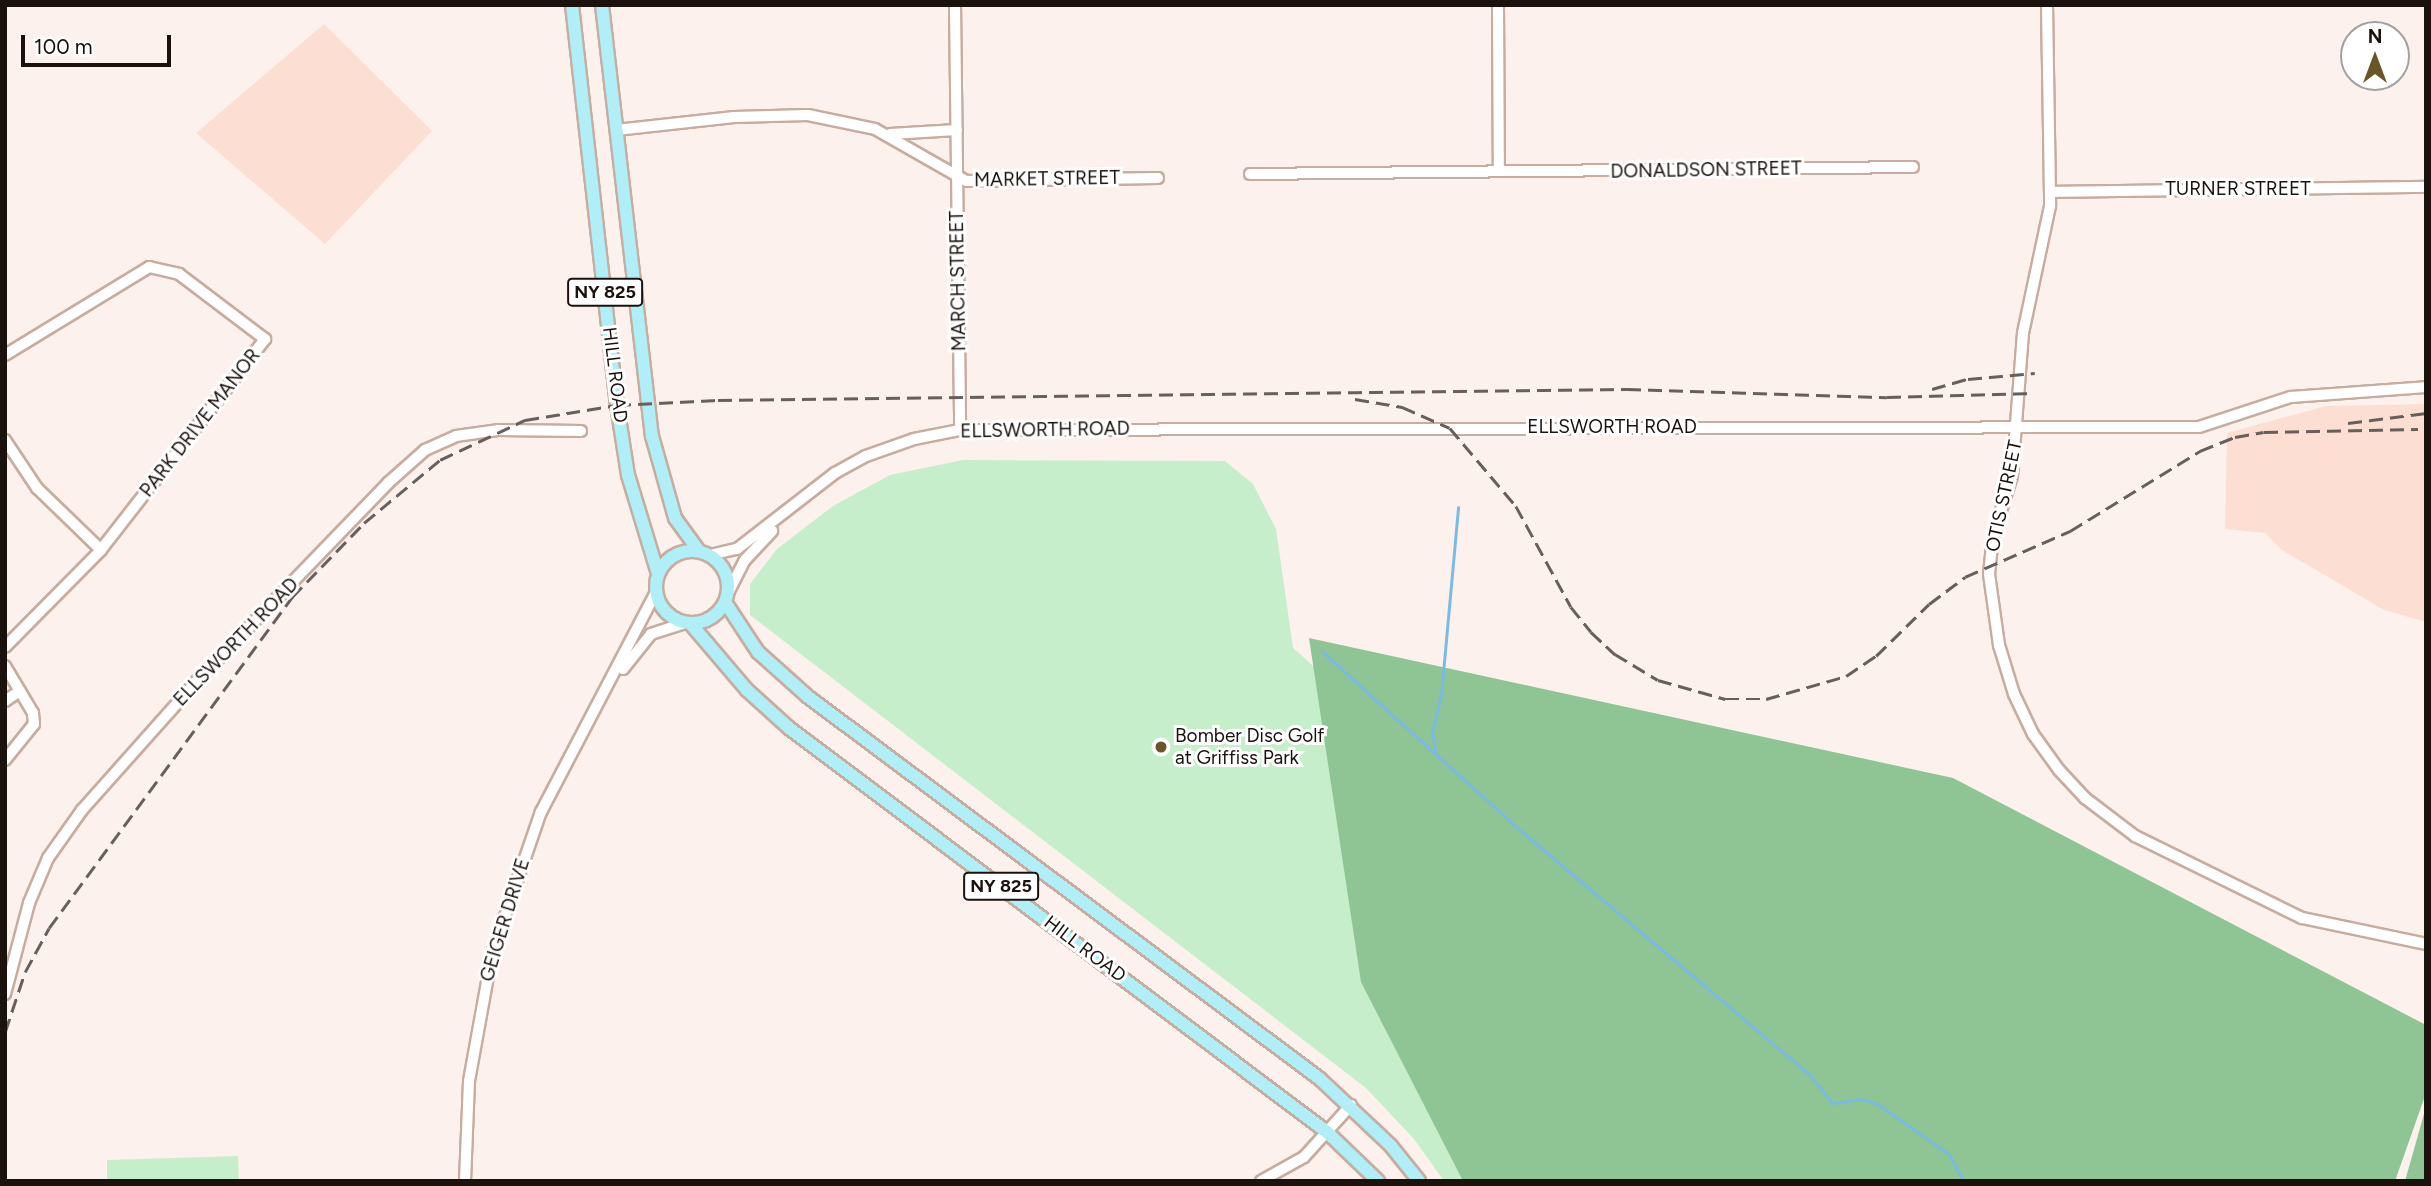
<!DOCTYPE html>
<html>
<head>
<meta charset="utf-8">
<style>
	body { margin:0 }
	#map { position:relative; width:2431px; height:1186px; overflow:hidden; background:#fcf1ec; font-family:Figtree,sans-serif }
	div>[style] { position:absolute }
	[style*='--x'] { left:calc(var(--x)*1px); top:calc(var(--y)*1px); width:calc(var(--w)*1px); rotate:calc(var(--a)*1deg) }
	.built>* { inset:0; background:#fcdfd2 }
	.green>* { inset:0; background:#c6eeca }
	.forest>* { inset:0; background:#8fc495 }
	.stream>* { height:2.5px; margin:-1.25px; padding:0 1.25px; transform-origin:1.25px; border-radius:1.25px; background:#79bbe2 }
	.roads { filter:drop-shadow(2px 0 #c7ada0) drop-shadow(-2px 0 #c7ada0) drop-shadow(0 2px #c7ada0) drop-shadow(0 -2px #c7ada0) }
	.minor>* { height:10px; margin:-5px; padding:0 5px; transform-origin:5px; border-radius:5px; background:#fff }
	.major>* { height:12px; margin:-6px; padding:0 6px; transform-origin:6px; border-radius:6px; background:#b0eef8 }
	.major>.ring { margin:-6px; padding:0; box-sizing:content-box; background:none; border:12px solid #b0eef8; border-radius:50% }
	.rail>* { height:2.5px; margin-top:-1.25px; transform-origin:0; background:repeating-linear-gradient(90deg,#685e5a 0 14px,transparent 0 21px) }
	.dots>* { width:19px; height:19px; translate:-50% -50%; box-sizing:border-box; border:4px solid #fff; border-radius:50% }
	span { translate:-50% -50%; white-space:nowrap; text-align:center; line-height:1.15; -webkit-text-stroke:6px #fff; paint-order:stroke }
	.shield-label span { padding:2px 5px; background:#fff; border:2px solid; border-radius:5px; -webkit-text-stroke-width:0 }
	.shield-label { font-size:18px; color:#1b120e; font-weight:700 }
	.street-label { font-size:19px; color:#1b120e }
	.poi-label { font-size:19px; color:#1b120e }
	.left { translate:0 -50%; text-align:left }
	.frame { position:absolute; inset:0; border:7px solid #1b120e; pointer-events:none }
	.north { position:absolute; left:2340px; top:21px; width:70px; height:70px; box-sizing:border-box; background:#fff; border:2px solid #a4a09f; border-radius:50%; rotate:0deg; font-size:19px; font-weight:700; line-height:28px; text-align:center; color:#1b120e }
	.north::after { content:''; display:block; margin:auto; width:24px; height:32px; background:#6a5625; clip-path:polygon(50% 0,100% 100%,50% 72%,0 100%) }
	.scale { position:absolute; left:21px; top:35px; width:150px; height:32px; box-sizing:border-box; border:4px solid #1b120e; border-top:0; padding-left:9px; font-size:21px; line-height:24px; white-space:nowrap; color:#1b120e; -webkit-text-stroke:5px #fff; paint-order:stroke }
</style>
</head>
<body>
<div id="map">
	<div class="built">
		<i style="clip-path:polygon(324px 24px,432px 131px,325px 244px,196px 133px)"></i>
		<i style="clip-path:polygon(2426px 404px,2426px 622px,2384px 610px,2282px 550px,2265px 533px,2225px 529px,2227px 433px,2326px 406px)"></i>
	</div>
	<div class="green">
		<i style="clip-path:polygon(963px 460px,1225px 461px,1253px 484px,1276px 529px,1293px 648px,1515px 845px,1697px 1181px,1444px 1181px,1414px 1139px,1366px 1088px,750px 615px,750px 584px,777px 549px,833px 506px,890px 475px)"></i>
		<i style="clip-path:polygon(238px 1156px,239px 1181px,107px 1181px,107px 1160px)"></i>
	</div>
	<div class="forest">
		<i style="clip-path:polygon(1309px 638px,1953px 778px,2426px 1025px,2426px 1093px,2395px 1181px,1463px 1181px,1361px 982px)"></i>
		<i style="clip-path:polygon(2426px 1107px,2426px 1181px,2405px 1181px)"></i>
	</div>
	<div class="stream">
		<i style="--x:1323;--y:652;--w:255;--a:42.1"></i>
		<i style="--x:1512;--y:823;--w:390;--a:40.2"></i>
		<i style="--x:1810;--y:1075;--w:36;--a:51"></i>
		<i style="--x:1833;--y:1103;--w:28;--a:-8"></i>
		<i style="--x:1861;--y:1099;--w:18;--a:16"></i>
		<i style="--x:1878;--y:1104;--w:87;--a:35.2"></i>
		<i style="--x:1949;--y:1154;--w:31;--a:61"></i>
		<i style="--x:1435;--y:751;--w:18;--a:-99"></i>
		<i style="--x:1432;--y:733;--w:39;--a:-77"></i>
		<i style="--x:1441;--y:695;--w:188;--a:-84.8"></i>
	</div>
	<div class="roads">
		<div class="minor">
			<i style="--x:955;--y:5;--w:425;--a:89.3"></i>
			<i style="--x:1498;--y:5;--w:166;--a:89.7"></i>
			<i style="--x:2047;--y:5;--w:201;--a:89.1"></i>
			<i style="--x:2050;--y:206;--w:130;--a:102"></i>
			<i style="--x:2023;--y:333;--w:143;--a:94.4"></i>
			<i style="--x:2012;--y:476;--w:63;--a:107.6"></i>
			<i style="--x:1993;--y:536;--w:38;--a:96"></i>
			<i style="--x:1989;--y:574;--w:72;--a:82"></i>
			<i style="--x:1999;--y:645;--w:51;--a:73"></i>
			<i style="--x:2014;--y:694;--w:44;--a:64.6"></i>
			<i style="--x:2033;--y:734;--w:44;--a:54.2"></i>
			<i style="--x:2059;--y:770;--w:38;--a:47"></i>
			<i style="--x:2085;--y:798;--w:63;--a:37.2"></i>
			<i style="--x:2135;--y:836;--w:186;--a:26.2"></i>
			<i style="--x:2302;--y:918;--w:127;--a:11.8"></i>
			<i style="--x:616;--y:130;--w:119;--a:-6.3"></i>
			<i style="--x:734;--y:117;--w:74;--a:-1.5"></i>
			<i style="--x:808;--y:115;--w:68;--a:11.8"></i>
			<i style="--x:875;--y:129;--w:105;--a:29.7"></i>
			<i style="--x:966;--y:181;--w:192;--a:-0.9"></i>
			<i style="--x:890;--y:134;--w:67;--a:-3.4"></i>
			<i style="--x:1250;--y:174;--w:663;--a:-0.6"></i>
			<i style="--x:2050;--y:192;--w:376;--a:-0.8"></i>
			<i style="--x:5;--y:355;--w:169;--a:-31.4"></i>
			<i style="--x:149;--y:267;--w:31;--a:13"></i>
			<i style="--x:179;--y:274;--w:108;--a:37.1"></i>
			<i style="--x:265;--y:339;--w:267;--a:127.9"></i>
			<i style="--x:101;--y:550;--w:136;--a:134.7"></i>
			<i style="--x:5;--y:440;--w:58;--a:56.3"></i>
			<i style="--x:37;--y:488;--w:89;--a:44.1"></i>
			<i style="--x:710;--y:555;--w:28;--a:-13"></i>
			<i style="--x:737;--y:549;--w:124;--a:-37.8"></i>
			<i style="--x:835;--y:473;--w:35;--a:-29"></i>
			<i style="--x:866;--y:456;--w:51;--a:-19.5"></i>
			<i style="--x:914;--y:439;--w:47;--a:-11.1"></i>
			<i style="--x:960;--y:430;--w:1239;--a:-0.14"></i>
			<i style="--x:2199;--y:427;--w:97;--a:-18.1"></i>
			<i style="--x:2291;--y:397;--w:135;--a:-4.2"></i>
			<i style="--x:728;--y:593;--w:37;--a:-63"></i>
			<i style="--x:745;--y:560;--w:40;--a:-47"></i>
			<i style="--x:5;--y:666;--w:55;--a:59.2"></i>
			<i style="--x:33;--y:713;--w:11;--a:85"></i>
			<i style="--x:34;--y:724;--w:46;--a:128.9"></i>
			<i style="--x:623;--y:669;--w:45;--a:-51.3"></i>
			<i style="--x:651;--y:634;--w:36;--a:-18"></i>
			<i style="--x:5;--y:701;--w:18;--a:-34"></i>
			<i style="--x:5;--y:994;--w:94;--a:-75.2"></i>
			<i style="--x:29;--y:903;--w:49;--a:-67.1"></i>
			<i style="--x:48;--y:858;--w:59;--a:-54.7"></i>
			<i style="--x:82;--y:810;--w:173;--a:-48.3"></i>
			<i style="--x:197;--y:681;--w:275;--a:-46"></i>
			<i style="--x:388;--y:483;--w:50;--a:-41.7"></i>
			<i style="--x:425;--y:450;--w:34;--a:-24"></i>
			<i style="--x:456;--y:436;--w:42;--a:-8.1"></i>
			<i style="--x:498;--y:430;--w:83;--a:0.7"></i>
			<i style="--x:465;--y:1181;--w:100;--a:-87.7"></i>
			<i style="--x:469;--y:1081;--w:129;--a:-79.7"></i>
			<i style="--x:492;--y:954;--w:150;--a:-71"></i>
			<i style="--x:541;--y:812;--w:248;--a:-62.4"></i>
			<i style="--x:1261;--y:1181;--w:49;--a:-29.2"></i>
			<i style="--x:1304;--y:1157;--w:70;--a:-47.9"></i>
		</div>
		<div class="major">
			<i style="--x:572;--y:5;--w:403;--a:83.6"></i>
			<i style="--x:617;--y:405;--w:71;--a:81.1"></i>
			<i style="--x:628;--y:475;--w:103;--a:73.1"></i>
			<i style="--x:602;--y:5;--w:434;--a:83.4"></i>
			<i style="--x:652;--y:436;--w:85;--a:74.3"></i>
			<i style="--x:675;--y:518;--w:41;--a:54"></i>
			<i class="ring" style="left:656px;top:551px;width:60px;height:60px"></i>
			<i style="--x:725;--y:602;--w:60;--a:56.6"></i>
			<i style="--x:758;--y:652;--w:66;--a:41.9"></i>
			<i style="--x:807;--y:696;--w:640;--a:36.74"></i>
			<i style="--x:1320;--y:1079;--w:98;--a:43.3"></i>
			<i style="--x:1391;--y:1146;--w:45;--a:51.3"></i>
			<i style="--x:690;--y:623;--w:88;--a:49.6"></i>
			<i style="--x:747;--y:690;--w:57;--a:42.1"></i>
			<i style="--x:789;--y:728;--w:673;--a:36.9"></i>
			<i style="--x:1327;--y:1132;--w:71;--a:43.9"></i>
		</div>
	</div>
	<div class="rail">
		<i style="--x:1932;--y:389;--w:37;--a:-16"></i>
		<i style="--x:1968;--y:379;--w:67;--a:-5.1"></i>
		<i style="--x:1355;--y:399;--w:48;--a:9.7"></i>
		<i style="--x:1402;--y:407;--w:52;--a:23.6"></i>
		<i style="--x:1450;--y:428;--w:102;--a:49.8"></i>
		<i style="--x:1516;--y:506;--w:115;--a:61.4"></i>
		<i style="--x:1571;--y:607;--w:32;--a:51"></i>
		<i style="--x:1591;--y:632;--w:33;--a:43"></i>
		<i style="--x:1615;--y:654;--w:50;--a:31.2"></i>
		<i style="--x:1658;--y:680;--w:70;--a:15.8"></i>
		<i style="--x:1725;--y:699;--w:41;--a:0"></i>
		<i style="--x:1766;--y:699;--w:83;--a:-16"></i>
		<i style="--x:1846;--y:676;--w:36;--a:-34"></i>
		<i style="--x:1876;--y:656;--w:74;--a:-44.5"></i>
		<i style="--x:1929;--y:604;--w:45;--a:-36.9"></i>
		<i style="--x:1965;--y:577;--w:115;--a:-23.7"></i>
		<i style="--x:2070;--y:531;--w:153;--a:-31.6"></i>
		<i style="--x:2200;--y:451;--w:38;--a:-22"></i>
		<i style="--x:2235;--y:437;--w:29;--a:-10"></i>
		<i style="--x:2264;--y:432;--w:154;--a:-1.1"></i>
		<i style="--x:2348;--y:423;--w:79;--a:-7.3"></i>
		<i style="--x:5;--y:1032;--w:63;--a:-71.6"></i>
		<i style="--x:25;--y:972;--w:50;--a:-61.4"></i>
		<i style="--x:49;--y:928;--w:411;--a:-53.7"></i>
		<i style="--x:292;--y:597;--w:103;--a:-45.8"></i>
		<i style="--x:364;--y:523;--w:99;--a:-39.7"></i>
		<i style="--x:440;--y:460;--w:94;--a:-25.2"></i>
		<i style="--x:525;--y:420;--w:93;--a:-9.3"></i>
		<i style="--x:617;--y:405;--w:101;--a:-2.8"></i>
		<i style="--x:718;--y:400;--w:909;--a:-0.69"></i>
		<i style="--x:1627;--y:389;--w:260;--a:1.8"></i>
		<i style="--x:1887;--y:397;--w:147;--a:-1.6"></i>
	</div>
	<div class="dots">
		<i style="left:1161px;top:747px;background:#6a5625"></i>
	</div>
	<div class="shield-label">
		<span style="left:605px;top:292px">NY 825</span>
		<span style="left:1001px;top:886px">NY 825</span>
	</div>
	<div class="street-label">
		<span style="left:1706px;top:170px;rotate:-1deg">DONALDSON STREET</span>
		<span style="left:1047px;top:179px;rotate:-1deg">MARKET STREET</span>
		<span style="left:2238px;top:189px">TURNER STREET</span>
		<span style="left:958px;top:281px;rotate:-91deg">MARCH STREET</span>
		<span style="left:615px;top:375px;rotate:83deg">HILL ROAD</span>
		<span style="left:200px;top:423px;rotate:-52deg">PARK DRIVE MANOR</span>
		<span style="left:1612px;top:427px">ELLSWORTH ROAD</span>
		<span style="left:1045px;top:430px;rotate:-1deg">ELLSWORTH ROAD</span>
		<span style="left:2004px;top:496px;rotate:-78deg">OTIS STREET</span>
		<span style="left:236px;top:642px;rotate:-46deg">ELLSWORTH ROAD</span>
		<span style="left:505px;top:920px;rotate:-73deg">GEIGER DRIVE</span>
		<span style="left:1085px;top:949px;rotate:37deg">HILL ROAD</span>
	</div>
	<div class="poi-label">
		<span class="left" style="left:1175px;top:747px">Bomber Disc Golf<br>at Griffiss Park</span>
	</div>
	<div class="frame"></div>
	<div class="north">N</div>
	<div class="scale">100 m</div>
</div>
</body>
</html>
